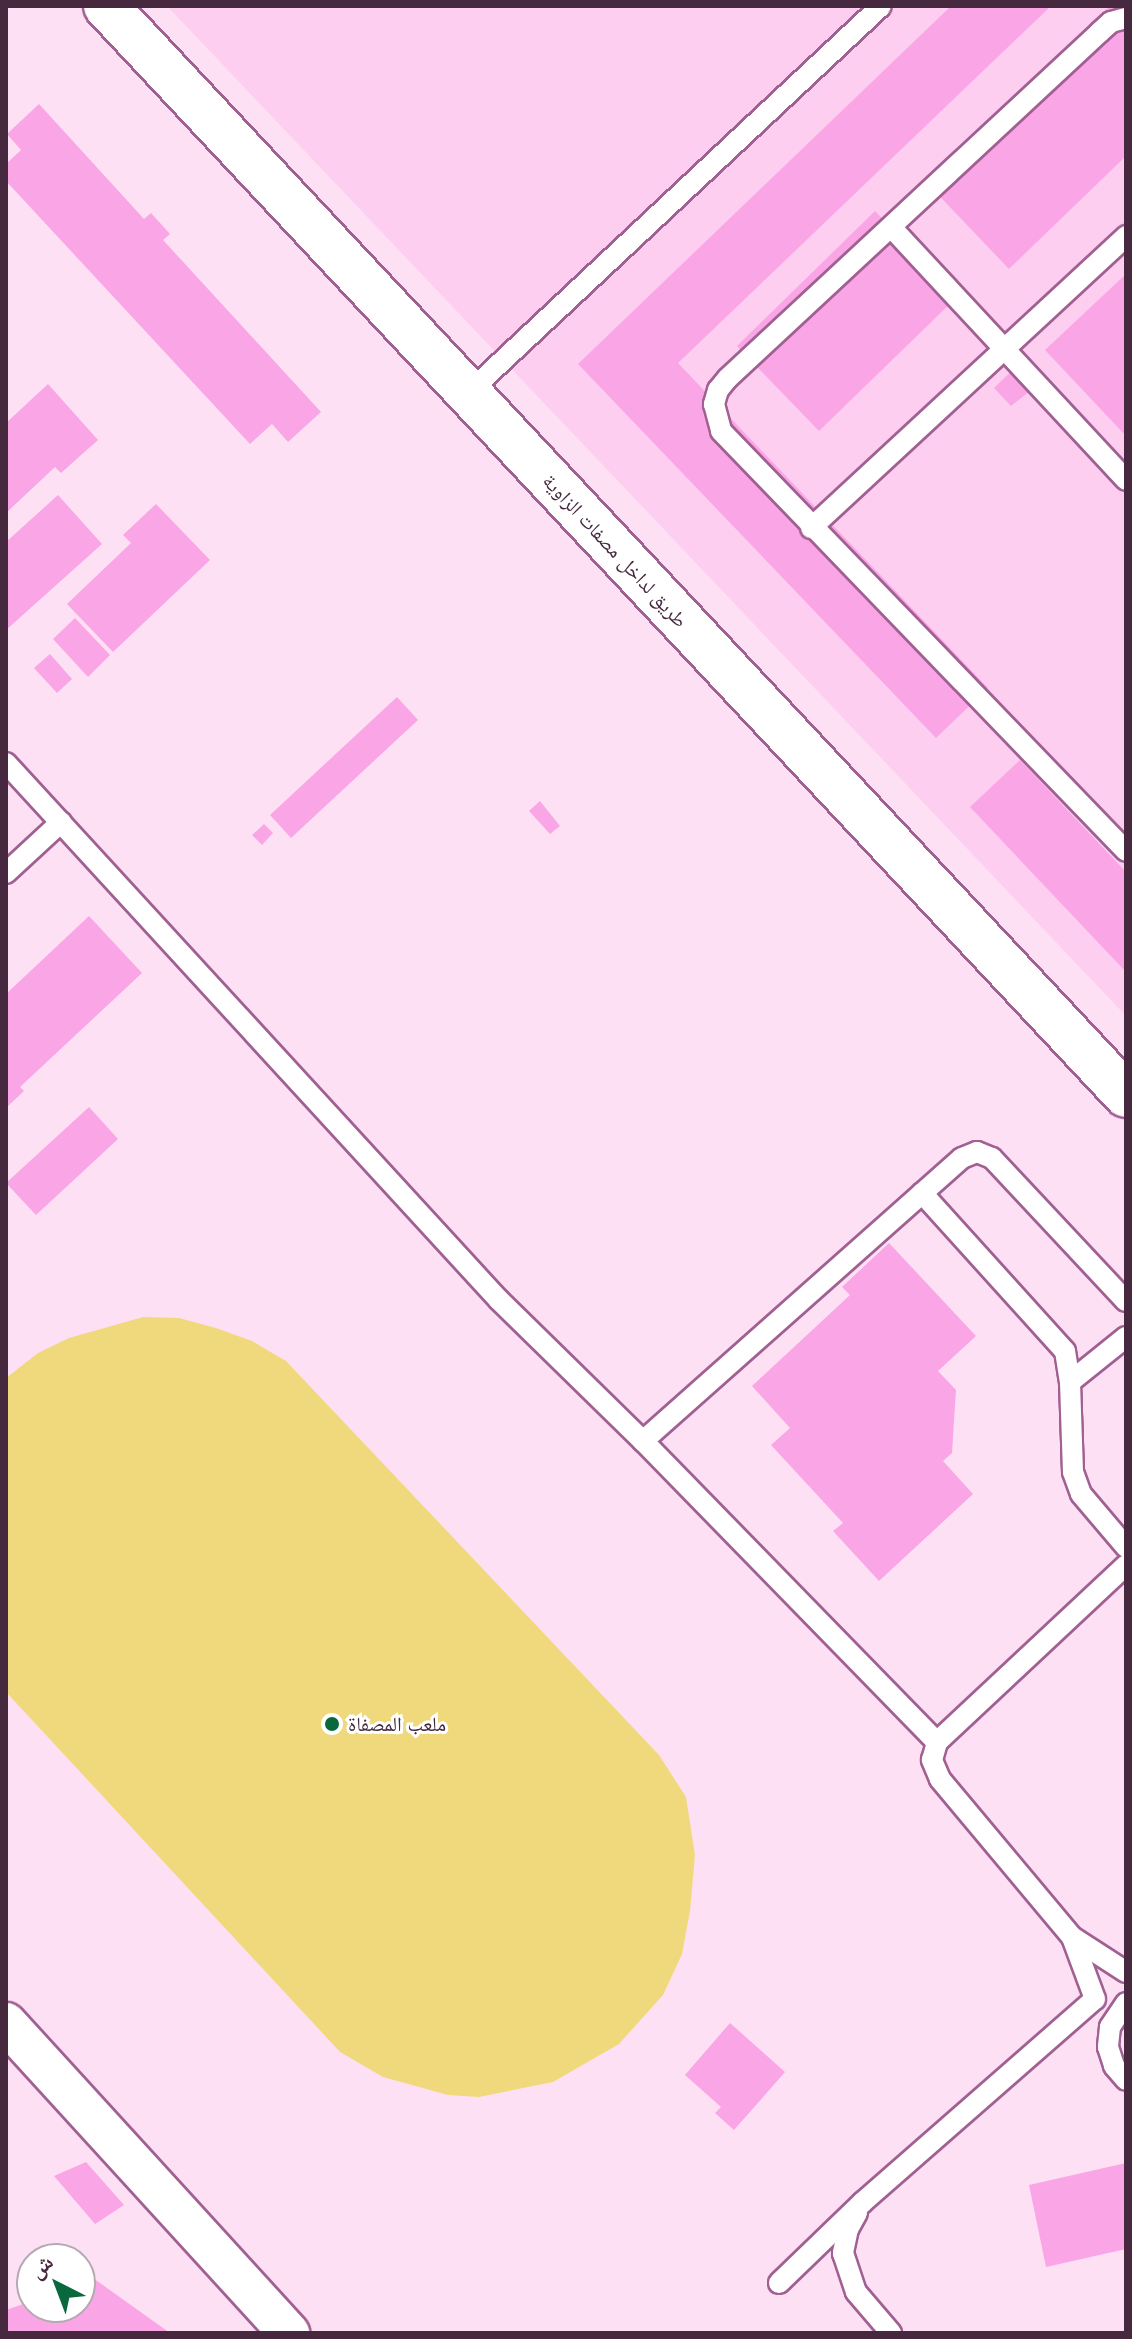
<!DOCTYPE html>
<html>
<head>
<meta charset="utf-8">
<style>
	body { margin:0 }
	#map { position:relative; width:1132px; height:2339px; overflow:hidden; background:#fee0f5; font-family:"Libre Baskerville","Noto Naskh Arabic",serif }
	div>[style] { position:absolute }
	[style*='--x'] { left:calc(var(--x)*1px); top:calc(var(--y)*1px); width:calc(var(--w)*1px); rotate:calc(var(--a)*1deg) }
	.built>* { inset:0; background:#fecef1 }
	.green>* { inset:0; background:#f0d97c }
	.building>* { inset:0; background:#faa5e5 }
	.roads { filter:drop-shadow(2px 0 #a16092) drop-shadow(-2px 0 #a16092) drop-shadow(0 2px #a16092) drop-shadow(0 -2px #a16092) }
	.service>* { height:20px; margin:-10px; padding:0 10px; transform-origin:10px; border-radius:10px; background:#fff }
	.minor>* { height:40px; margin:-20px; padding:0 20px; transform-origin:20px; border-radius:20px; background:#fff }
	.tertiary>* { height:44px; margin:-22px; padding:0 22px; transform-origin:22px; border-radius:22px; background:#fff }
	.dots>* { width:22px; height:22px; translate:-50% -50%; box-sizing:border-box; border:4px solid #fff; border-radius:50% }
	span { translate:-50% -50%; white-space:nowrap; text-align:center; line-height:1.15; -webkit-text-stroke:6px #fff; paint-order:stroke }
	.street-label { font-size:20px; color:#46293f }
	.poi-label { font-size:20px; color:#46293f }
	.left { translate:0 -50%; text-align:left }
	.frame { position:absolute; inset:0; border:8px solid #46293f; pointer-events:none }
	.north { position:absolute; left:16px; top:2243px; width:80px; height:80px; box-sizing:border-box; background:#fff; border:2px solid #b5a9b2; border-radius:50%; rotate:318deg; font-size:22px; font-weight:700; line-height:32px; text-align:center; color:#46293f }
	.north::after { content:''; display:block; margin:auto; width:28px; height:36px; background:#09693d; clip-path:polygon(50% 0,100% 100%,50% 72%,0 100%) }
</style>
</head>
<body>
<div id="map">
	<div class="built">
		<i style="clip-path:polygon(167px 6px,1126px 6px,1126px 1016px)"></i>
	</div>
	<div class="green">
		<i style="clip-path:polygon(143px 1317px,179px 1318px,216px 1328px,252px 1341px,286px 1361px,659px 1755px,686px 1797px,695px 1855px,690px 1911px,682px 1954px,663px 1995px,619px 2044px,553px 2082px,479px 2097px,448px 2095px,383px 2077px,340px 2052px,6px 1692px,6px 1378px,38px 1353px,69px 1338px)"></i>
	</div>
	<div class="building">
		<i style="clip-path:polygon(951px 6px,1051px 6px,678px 363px,988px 688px,936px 738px,578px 364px)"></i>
		<i style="clip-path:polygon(1110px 6px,1126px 6px,1126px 156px,1009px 269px,927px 183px)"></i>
		<i style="clip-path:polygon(39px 104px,144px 219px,151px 213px,170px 234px,163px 240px,321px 412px,288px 442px,272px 424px,250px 444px,6px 181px,6px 164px,21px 150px,7px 134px)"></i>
		<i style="clip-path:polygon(875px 211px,958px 296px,819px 431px,737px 346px)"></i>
		<i style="clip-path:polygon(1126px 274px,1126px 436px,1045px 350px)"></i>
		<i style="clip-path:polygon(1018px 365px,1034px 388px,1011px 406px,994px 388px)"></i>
		<i style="clip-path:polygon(48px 384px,98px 440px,61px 473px,55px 467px,6px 513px,6px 423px)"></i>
		<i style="clip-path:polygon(58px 495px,102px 544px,6px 630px,6px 542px)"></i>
		<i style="clip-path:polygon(156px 504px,210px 560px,113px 652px,67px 604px,131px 543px,123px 535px)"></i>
		<i style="clip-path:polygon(75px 618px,110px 655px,88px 677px,53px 639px)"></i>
		<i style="clip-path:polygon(50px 654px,72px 679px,57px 693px,34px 668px)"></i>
		<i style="clip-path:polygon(397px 697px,418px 720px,291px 838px,270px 815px)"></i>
		<i style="clip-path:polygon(1020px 760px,1126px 872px,1126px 972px,970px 807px)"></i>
		<i style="clip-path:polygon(540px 801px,560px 826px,550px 834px,529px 811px)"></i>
		<i style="clip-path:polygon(264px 824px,273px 833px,262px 845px,252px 835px)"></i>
		<i style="clip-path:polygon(89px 916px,142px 973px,20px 1087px,24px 1091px,8px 1106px,6px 994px)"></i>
		<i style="clip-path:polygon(89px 1107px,118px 1139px,36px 1215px,6px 1183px)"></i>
		<i style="clip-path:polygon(889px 1243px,976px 1336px,938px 1371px,956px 1390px,952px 1453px,943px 1461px,973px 1494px,879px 1581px,833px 1531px,843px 1523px,771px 1445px,790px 1428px,752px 1386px,850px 1295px,842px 1287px)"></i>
		<i style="clip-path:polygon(730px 2023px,785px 2072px,734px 2130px,715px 2113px,721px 2107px,685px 2075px)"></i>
		<i style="clip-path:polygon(86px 2162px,124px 2205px,95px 2224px,54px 2176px)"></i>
		<i style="clip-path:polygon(1126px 2163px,1126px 2249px,1046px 2267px,1029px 2185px)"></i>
		<i style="clip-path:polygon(93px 2278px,170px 2333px,6px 2333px,6px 2310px,32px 2301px,32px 2307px,80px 2307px,80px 2283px)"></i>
	</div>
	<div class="roads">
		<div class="service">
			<i style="--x:1126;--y:18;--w:16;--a:165"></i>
			<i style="--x:1111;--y:22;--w:15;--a:138"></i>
			<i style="--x:1100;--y:32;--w:509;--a:137.07"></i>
			<i style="--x:727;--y:379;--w:14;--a:129"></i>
			<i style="--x:718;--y:390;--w:15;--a:106"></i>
			<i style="--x:714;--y:404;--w:28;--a:75"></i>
			<i style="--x:721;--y:431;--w:583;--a:46.04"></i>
			<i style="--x:891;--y:227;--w:345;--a:47.1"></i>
			<i style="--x:467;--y:394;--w:567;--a:-43.14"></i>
			<i style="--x:811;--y:528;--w:430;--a:-42.8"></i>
			<i style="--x:6;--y:763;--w:729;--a:47.45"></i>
			<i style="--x:499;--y:1300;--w:202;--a:44.4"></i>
			<i style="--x:643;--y:1441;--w:421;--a:45.7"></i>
			<i style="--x:937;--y:1742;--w:259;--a:-43.1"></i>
			<i style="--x:6;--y:873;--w:75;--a:-42.8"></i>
			<i style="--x:922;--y:1193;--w:213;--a:47.9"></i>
			<i style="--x:1065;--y:1351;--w:31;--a:81"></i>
			<i style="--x:1070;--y:1382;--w:90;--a:88.1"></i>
			<i style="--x:1073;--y:1472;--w:23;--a:70"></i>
			<i style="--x:1081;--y:1494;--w:70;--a:49.7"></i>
			<i style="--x:1070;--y:1382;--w:72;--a:-38.8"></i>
			<i style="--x:643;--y:1441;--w:426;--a:-41.6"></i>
			<i style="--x:962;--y:1158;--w:16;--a:-22"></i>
			<i style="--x:977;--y:1152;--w:16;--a:22"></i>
			<i style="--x:992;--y:1158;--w:196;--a:46.9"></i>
			<i style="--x:1072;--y:1937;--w:64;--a:32.9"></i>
			<i style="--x:1126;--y:2003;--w:29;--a:124"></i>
			<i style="--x:1110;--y:2027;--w:20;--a:96"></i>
			<i style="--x:1108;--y:2047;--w:20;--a:72"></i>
			<i style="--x:1114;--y:2066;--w:18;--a:49"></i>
			<i style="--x:857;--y:2213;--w:18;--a:119"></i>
			<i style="--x:848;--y:2229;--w:25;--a:102"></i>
			<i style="--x:843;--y:2253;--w:41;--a:71.6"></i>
			<i style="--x:856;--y:2292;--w:54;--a:49.5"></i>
			<i style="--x:779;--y:2283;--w:117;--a:-44"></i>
			<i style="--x:863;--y:2202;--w:308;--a:-41.2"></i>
			<i style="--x:1095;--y:1999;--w:66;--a:-110.4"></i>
			<i style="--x:1072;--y:1937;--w:206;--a:-129.9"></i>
			<i style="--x:940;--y:1779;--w:21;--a:-113"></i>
			<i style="--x:932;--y:1760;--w:19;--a:-74"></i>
		</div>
		<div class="minor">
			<i style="--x:6;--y:2023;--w:420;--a:47.6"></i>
		</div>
		<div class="tertiary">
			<i style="--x:106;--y:6;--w:1492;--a:46.87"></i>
		</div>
	</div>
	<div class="dots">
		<i style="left:332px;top:1724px;background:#09693d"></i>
	</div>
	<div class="street-label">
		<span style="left:615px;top:551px;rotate:47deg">طريق لداخل مصفات الزاوية</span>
	</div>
	<div class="poi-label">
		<span class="left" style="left:348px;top:1724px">ملعب المصفاة</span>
	</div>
	<div class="frame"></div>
	<div class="north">ش</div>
</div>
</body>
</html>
